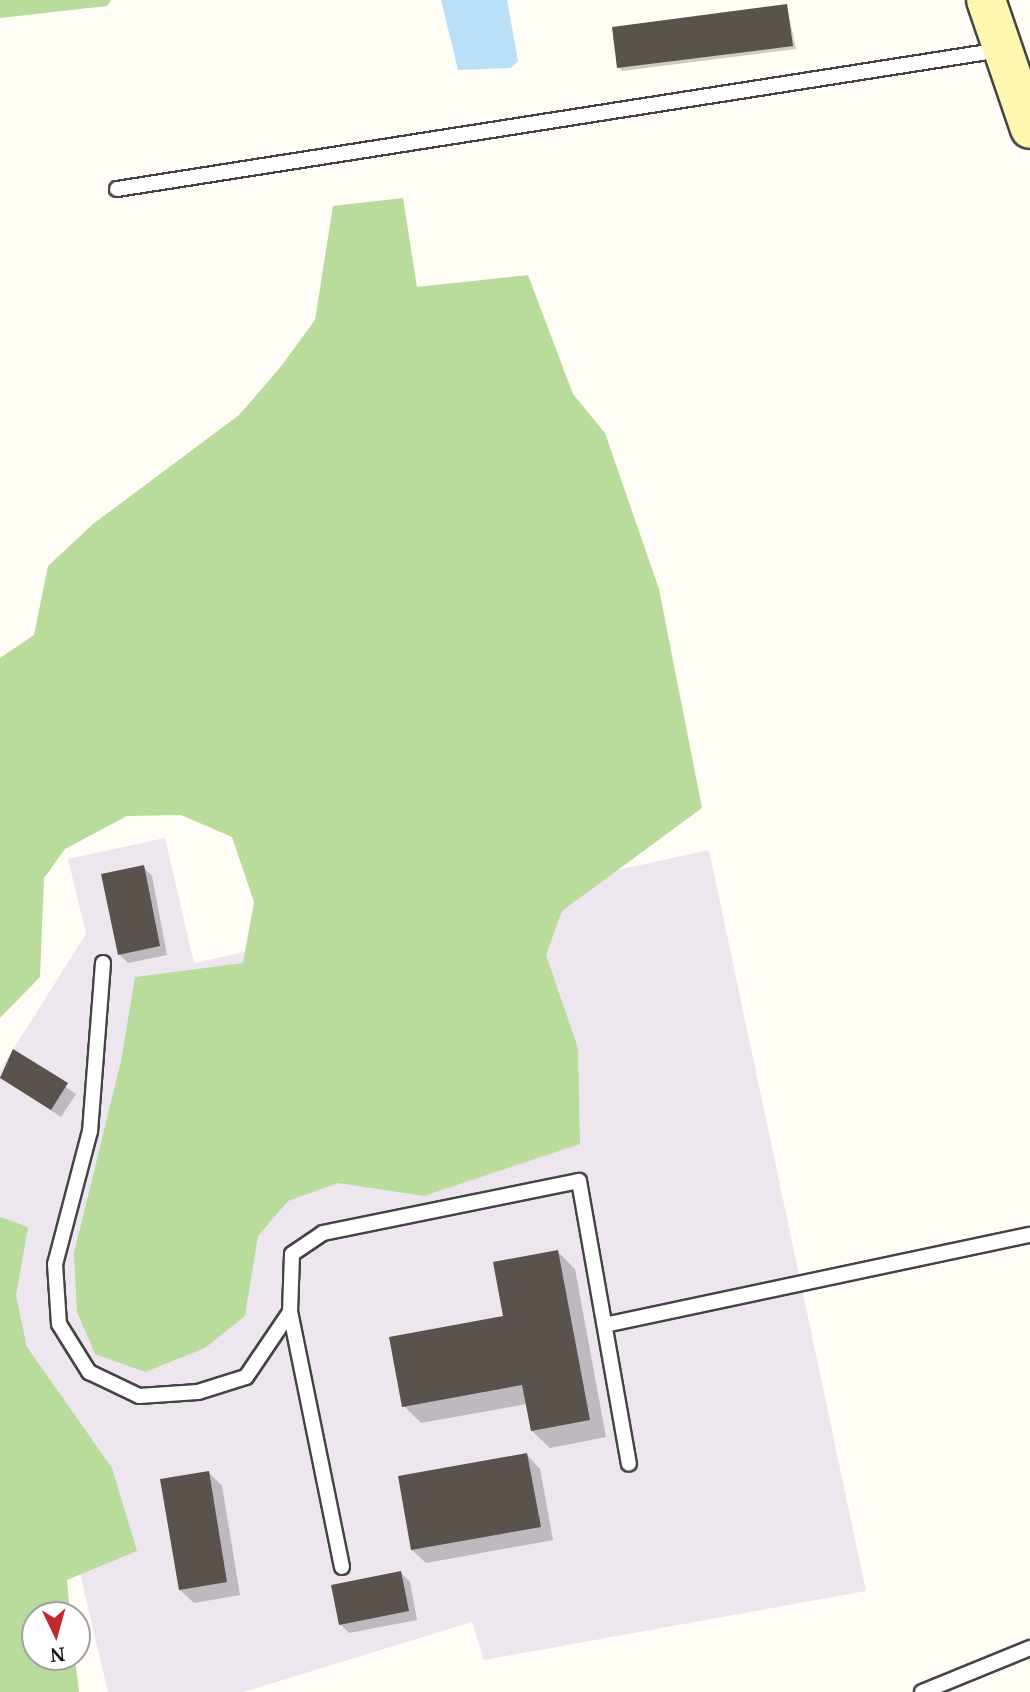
<!DOCTYPE html>
<html>
<head>
<meta charset="utf-8">
<style>
	body { margin:0 }
	#map { position:relative; width:1030px; height:1692px; overflow:hidden; background:#fffdf5; font-family:"Noto Serif",serif }
	div>[style] { position:absolute }
	[style*='--x'] { left:calc(var(--x)*1px); top:calc(var(--y)*1px); width:calc(var(--w)*1px); rotate:calc(var(--a)*1deg) }
	.industrial>* { inset:0; background:#eee6ef }
	.forest>* { inset:0; background:#b9dc9c }
	.water>* { inset:0; background:#b9e0f7 }
	.shadow>* { inset:0; background:#0003 }
	.building>* { inset:0; background:#5a524d }
	.roads { filter:drop-shadow(2px 0 #444) drop-shadow(-2px 0 #444) drop-shadow(0 2px #444) drop-shadow(0 -2px #444) }
	.service>* { height:14px; margin:-7px; padding:0 7px; transform-origin:7px; border-radius:7px; background:#fff }
	.secondary>* { height:38px; margin:-19px; padding:0 19px; transform-origin:19px; border-radius:19px; background:#fff6b0 }
	span { translate:-50% -50%; white-space:nowrap; text-align:center; line-height:1.15; -webkit-text-stroke:7px #fff; paint-order:stroke }
	.north { position:absolute; left:21px; top:1601px; width:70px; height:70px; box-sizing:border-box; background:#fff; border:2px solid #a0a0a0; border-radius:50%; rotate:175deg; font-size:19px; font-weight:700; line-height:28px; text-align:center; color:#111 }
	.north::after { content:''; display:block; margin:auto; width:24px; height:32px; background:#c4262e; clip-path:polygon(50% 0,100% 100%,50% 72%,0 100%) }
</style>
</head>
<body>
<div id="map">
	<div class="industrial">
		<i style="clip-path:polygon(165px 838px,194px 963px,709px 850px,866px 1591px,484px 1660px,472px 1622px,243px 1692px,108px 1692px,0 1237px,0 1070px,86px 934px,68px 859px)"></i>
	</div>
	<div class="forest">
		<i style="clip-path:polygon(0 0,111px 0,107px 6px,0 18px)"></i>
		<i style="clip-path:polygon(403px 198px,417px 287px,528px 275px,573px 394px,605px 433px,659px 589px,702px 808px,562px 911px,546px 955px,578px 1048px,580px 1144px,424px 1196px,338px 1183px,288px 1201px,258px 1236px,245px 1316px,205px 1348px,145px 1372px,95px 1354px,77px 1312px,74px 1253px,121px 1061px,135px 977px,243px 963px,254px 902px,232px 837px,181px 815px,127px 816px,65px 849px,44px 878px,40px 977px,0 1018px,0 658px,34px 635px,48px 566px,93px 524px,239px 415px,279px 369px,315px 320px,333px 206px)"></i>
		<i style="clip-path:polygon(0 1217px,28px 1227px,16px 1296px,27px 1347px,112px 1468px,137px 1551px,67px 1580px,70px 1615px,35px 1615px,35px 1657px,75px 1657px,79px 1692px,0 1692px)"></i>
	</div>
	<div class="water">
		<i style="clip-path:polygon(441px 0,507px 0,518px 61px,511px 68px,458px 70px)"></i>
	</div>
	<div class="shadow">
		<i style="clip-path:polygon(787px 6px,796px 49px,622px 71px,618px 67px)"></i>
		<i style="clip-path:polygon(143px 867px,152px 876px,167px 955px,128px 963px,119px 954px)"></i>
		<i style="clip-path:polygon(14px 1052px,76px 1094px,61px 1117px,0 1077px)"></i>
		<i style="clip-path:polygon(557px 1251px,575px 1269px,606px 1437px,550px 1448px,532px 1431px,527px 1404px,421px 1423px,404px 1406px,505px 1318px)"></i>
		<i style="clip-path:polygon(527px 1455px,540px 1469px,553px 1540px,426px 1563px,412px 1550px)"></i>
		<i style="clip-path:polygon(209px 1473px,222px 1486px,240px 1595px,194px 1603px,180px 1590px)"></i>
		<i style="clip-path:polygon(401px 1573px,410px 1582px,417px 1620px,349px 1633px,340px 1624px)"></i>
	</div>
	<div class="building">
		<i style="clip-path:polygon(787px 4px,793px 46px,617px 68px,612px 27px)"></i>
		<i style="clip-path:polygon(144px 865px,160px 946px,118px 955px,101px 874px)"></i>
		<i style="clip-path:polygon(13px 1049px,68px 1083px,51px 1110px,0 1078px)"></i>
		<i style="clip-path:polygon(558px 1250px,590px 1420px,531px 1431px,522px 1385px,402px 1407px,389px 1337px,503px 1316px,493px 1262px)"></i>
		<i style="clip-path:polygon(527px 1453px,541px 1527px,411px 1550px,398px 1476px)"></i>
		<i style="clip-path:polygon(209px 1471px,227px 1582px,179px 1590px,160px 1479px)"></i>
		<i style="clip-path:polygon(401px 1571px,409px 1611px,339px 1625px,331px 1585px)"></i>
	</div>
	<div class="roads">
		<div class="service">
			<i style="--x:117;--y:189;--w:895;--a:-8.94"></i>
			<i style="--x:103;--y:963;--w:169;--a:94.4"></i>
			<i style="--x:90;--y:1131;--w:138;--a:104.7"></i>
			<i style="--x:55;--y:1264;--w:60;--a:86.2"></i>
			<i style="--x:59;--y:1324;--w:57;--a:58"></i>
			<i style="--x:89;--y:1372;--w:55;--a:25.6"></i>
			<i style="--x:139;--y:1396;--w:59;--a:-3.9"></i>
			<i style="--x:198;--y:1392;--w:50;--a:-17.4"></i>
			<i style="--x:246;--y:1377;--w:78;--a:-55.9"></i>
			<i style="--x:605;--y:1325;--w:434;--a:-12"></i>
			<i style="--x:342;--y:1567;--w:260;--a:-101.5"></i>
			<i style="--x:290;--y:1312;--w:58;--a:-88"></i>
			<i style="--x:292;--y:1254;--w:37;--a:-34"></i>
			<i style="--x:323;--y:1233;--w:261;--a:-11.5"></i>
			<i style="--x:579;--y:1181;--w:287;--a:80"></i>
			<i style="--x:922;--y:1692;--w:117;--a:-22.2"></i>
		</div>
		<div class="secondary">
			<i style="--x:986;--y:0;--w:136;--a:71.2"></i>
		</div>
	</div>
	<div class="north">N</div>
</div>
</body>
</html>
